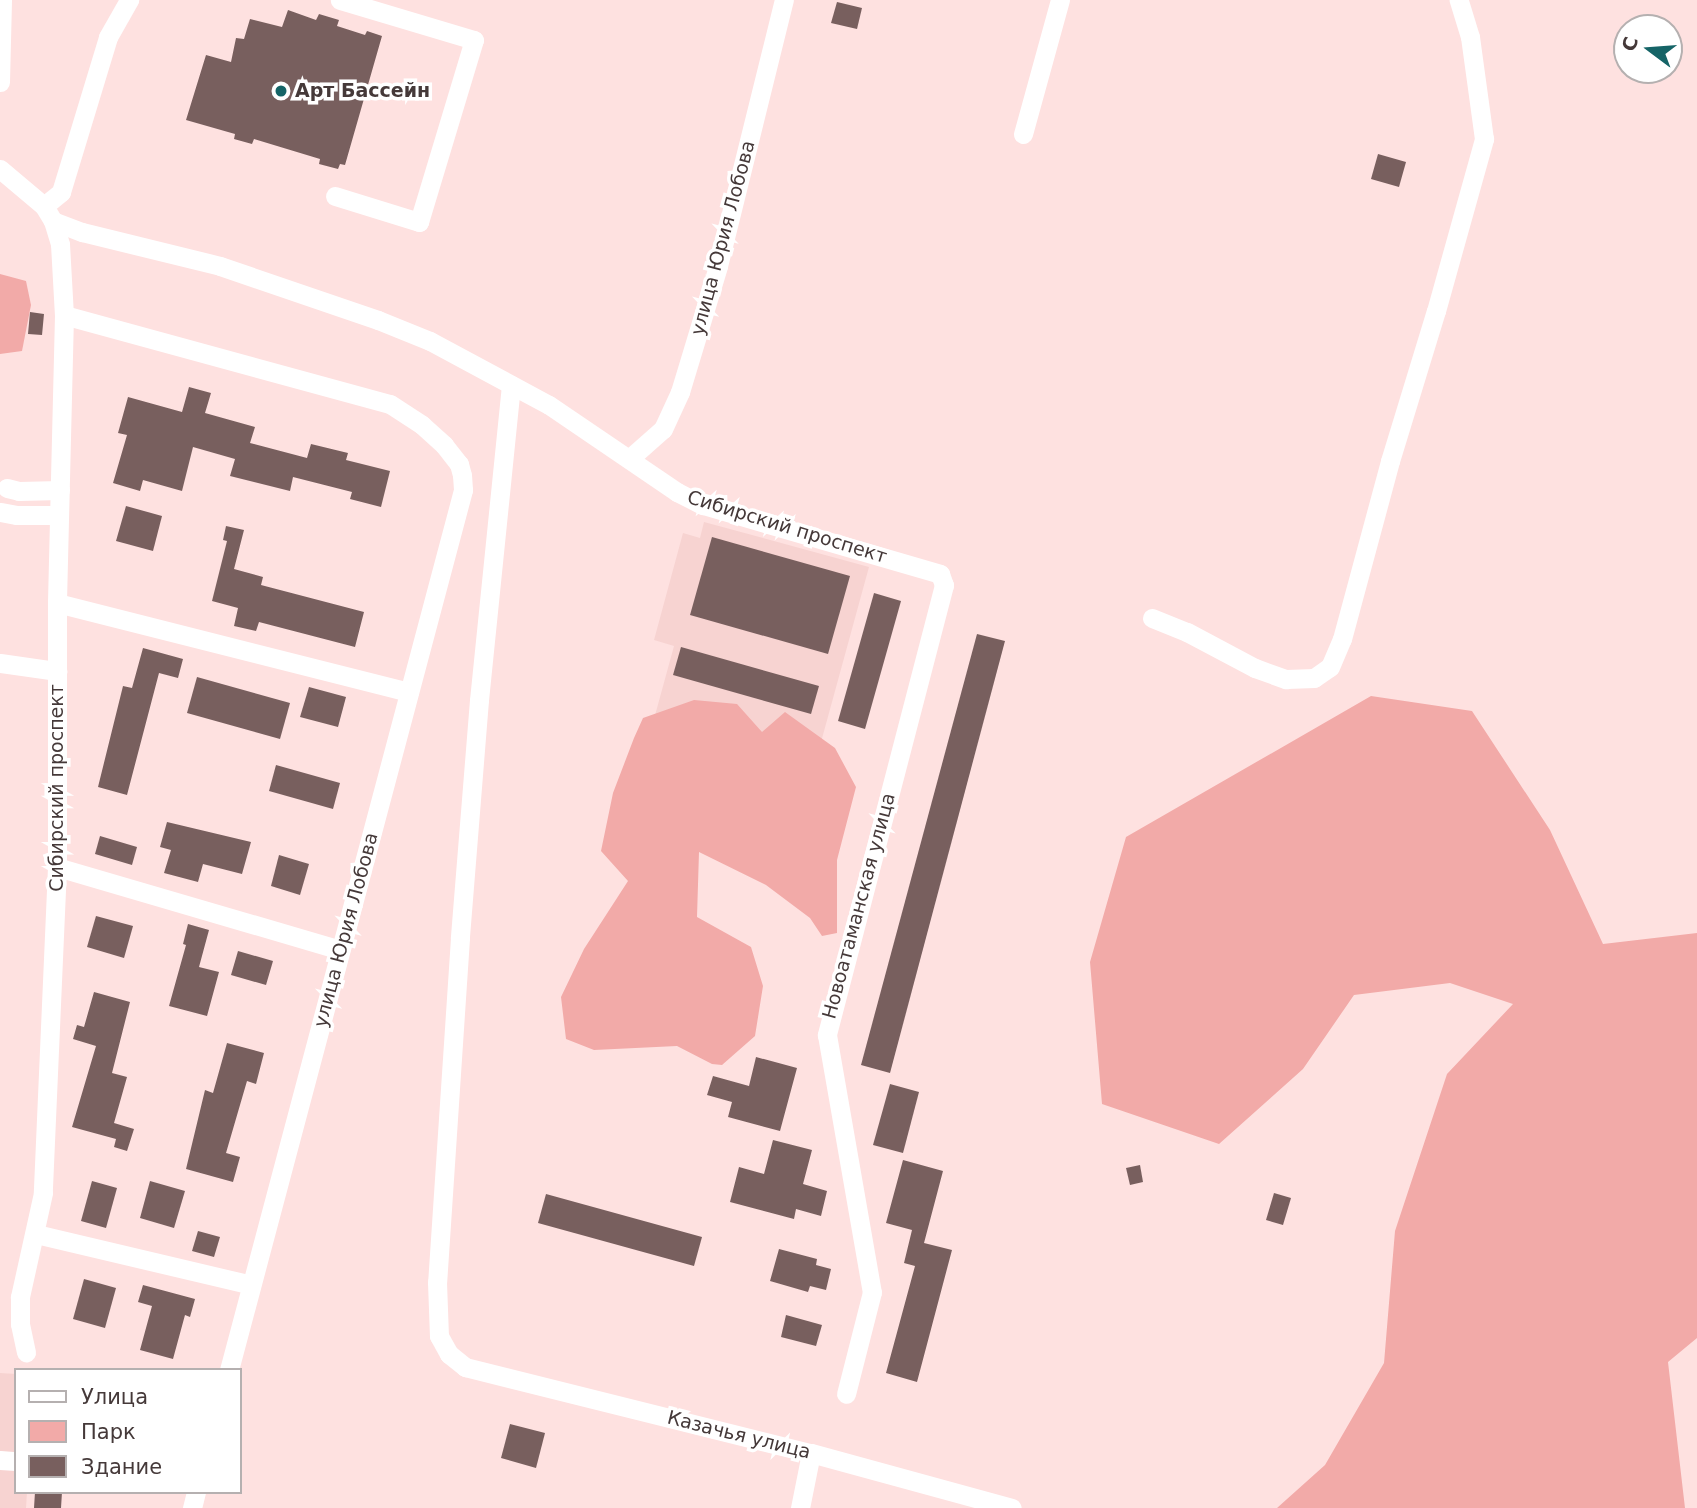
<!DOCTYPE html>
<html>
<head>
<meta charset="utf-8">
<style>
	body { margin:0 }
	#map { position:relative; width:1697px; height:1508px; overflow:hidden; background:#fee1e0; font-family:"DejaVu Sans",sans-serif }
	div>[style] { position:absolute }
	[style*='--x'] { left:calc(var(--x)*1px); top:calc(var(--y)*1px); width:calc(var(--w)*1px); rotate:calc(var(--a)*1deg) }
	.built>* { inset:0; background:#f7d3d1 }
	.green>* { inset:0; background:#f2aaa8 }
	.building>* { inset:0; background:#785f5e }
	.minor>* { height:19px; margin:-9.5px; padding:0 9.5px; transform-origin:9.5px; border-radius:9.5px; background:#fff }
	.dots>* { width:19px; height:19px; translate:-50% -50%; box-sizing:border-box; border:4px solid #fff; border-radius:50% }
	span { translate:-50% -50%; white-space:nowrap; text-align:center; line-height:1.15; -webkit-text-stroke:7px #fff; paint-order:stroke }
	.poi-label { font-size:19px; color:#453939; font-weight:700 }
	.left { translate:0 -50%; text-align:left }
	.street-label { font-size:19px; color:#453939 }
	.legend { position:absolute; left:14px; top:1368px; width:228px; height:126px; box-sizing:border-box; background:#fff; border:2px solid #b5b0b0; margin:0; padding:9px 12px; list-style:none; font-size:21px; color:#453939 }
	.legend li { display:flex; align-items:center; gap:14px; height:35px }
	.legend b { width:35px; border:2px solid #b5b0b0 }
	.north { position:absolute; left:1613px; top:14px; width:70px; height:70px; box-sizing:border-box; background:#fff; border:2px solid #b5b0b0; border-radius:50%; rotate:286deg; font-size:19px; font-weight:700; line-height:28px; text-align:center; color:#453939 }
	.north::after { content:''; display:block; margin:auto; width:24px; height:32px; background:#156467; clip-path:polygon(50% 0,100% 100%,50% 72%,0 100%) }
</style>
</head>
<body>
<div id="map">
	<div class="built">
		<i style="clip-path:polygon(704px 522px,869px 567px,815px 764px,654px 719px,674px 646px,654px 640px,683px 533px,700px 538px)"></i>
		<i style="clip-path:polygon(0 1373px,16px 1374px,16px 1492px,27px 1492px,26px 1508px,0 1508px)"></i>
	</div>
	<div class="green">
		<i style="clip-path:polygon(0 274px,26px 281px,31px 305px,22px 351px,0 354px)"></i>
		<i style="clip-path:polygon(1371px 696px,1472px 711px,1550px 830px,1603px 944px,1697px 933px,1697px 1338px,1668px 1362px,1685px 1508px,1277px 1508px,1325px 1465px,1384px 1363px,1395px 1231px,1447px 1074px,1513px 1004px,1450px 983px,1354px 995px,1303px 1069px,1219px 1144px,1102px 1104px,1090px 962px,1126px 837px)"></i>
		<i style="clip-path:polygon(694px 700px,737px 704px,762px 732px,785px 712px,835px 748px,856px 787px,837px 860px,837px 933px,822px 936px,810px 918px,766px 885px,699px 852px,697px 917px,751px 947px,763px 986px,755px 1036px,722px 1065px,712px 1064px,677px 1046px,594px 1050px,566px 1039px,561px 997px,584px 949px,628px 881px,601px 851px,613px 793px,634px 738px,643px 718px)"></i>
	</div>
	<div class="building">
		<i style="clip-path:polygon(837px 2px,862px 8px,857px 29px,831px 23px)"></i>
		<i style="clip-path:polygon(288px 10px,316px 20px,319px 14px,339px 20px,337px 26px,365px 35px,367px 31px,382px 36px,345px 165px,340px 164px,338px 169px,319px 164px,320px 159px,254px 139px,252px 144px,234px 139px,235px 134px,186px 120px,206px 55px,231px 62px,236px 38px,244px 39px,250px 19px,282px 27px)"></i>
		<i style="clip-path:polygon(1378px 154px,1406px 162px,1399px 187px,1371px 179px)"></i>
		<i style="clip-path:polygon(30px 312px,44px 314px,42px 335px,28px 334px)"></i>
		<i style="clip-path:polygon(189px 387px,211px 393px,205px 413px,255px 427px,250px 443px,307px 458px,311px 444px,348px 453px,346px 460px,390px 471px,381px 507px,350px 499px,352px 492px,293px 477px,290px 491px,230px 476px,235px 459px,193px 447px,182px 491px,143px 480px,140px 491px,113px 483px,127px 435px,118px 433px,128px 397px,182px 412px)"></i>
		<i style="clip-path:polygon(126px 506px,162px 516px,153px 551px,116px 541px)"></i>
		<i style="clip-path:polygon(226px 526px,244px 530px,234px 569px,263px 577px,261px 585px,364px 612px,355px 647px,259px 622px,256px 631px,234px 626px,238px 608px,212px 601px,227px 541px,223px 540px)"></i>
		<i style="clip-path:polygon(712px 537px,850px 576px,828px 654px,690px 615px)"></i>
		<i style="clip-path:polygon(874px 593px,901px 601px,865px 729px,838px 721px)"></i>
		<i style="clip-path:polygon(977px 634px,1005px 641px,890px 1073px,861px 1065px)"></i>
		<i style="clip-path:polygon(681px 647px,819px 686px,811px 714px,673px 675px)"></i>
		<i style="clip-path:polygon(143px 648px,183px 659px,178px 678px,159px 673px,127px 795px,98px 787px,123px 686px,132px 688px)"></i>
		<i style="clip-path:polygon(197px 677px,290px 703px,280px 739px,187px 713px)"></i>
		<i style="clip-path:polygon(309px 687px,346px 697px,338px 727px,300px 717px)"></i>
		<i style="clip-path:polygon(276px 765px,340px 783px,333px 809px,269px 791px)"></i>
		<i style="clip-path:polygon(167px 822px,251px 842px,242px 874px,203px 864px,198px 882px,164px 873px,171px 850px,160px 847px)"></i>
		<i style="clip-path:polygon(100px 836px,137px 847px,132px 865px,95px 854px)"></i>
		<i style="clip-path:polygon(279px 855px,309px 864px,300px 895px,271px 886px)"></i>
		<i style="clip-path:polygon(96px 916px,133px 926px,124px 958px,87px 947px)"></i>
		<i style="clip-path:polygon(188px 924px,209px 930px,199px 967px,219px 972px,207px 1016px,169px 1006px,186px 945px,183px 944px)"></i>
		<i style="clip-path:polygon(238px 951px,273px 961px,266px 985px,231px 975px)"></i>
		<i style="clip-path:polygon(94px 992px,130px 1002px,112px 1073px,127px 1077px,114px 1123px,134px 1129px,127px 1151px,114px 1147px,116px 1139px,72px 1127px,96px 1046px,73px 1039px,77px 1025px,84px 1027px)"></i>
		<i style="clip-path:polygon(227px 1043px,264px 1053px,256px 1084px,247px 1081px,226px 1153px,240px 1157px,233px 1182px,186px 1169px,205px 1090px,213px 1093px)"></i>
		<i style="clip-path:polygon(756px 1057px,797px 1068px,780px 1131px,728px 1117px,732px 1102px,707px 1095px,713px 1076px,749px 1086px)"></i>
		<i style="clip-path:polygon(890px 1084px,919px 1092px,903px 1153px,873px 1145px)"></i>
		<i style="clip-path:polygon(773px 1140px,812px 1150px,803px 1184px,827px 1191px,821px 1216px,796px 1209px,794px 1219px,730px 1202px,739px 1167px,764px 1174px)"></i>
		<i style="clip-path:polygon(903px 1160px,943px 1171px,924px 1243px,952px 1250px,917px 1382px,886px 1373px,915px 1266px,904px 1263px,912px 1230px,886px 1223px)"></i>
		<i style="clip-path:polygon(1140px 1165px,1143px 1182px,1130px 1185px,1126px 1168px)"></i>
		<i style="clip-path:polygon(92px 1181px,117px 1188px,106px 1228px,81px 1221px)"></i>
		<i style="clip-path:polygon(150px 1181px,185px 1191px,174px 1228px,140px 1218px)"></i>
		<i style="clip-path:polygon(1274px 1193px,1291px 1198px,1283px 1225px,1266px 1220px)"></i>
		<i style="clip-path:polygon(546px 1194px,702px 1237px,694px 1266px,538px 1223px)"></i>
		<i style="clip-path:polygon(198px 1231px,220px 1237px,214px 1257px,192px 1251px)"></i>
		<i style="clip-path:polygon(779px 1249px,817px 1259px,816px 1265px,831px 1269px,826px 1290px,810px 1286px,808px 1292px,770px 1281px)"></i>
		<i style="clip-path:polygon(84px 1279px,116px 1288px,105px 1328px,73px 1319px)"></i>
		<i style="clip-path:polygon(143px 1285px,195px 1299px,190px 1317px,185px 1315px,173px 1359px,140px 1350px,152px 1306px,138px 1302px)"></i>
		<i style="clip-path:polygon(786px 1315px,822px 1325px,816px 1346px,781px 1337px)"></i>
		<i style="clip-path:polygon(510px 1424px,545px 1433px,536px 1468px,501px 1458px)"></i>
		<i style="clip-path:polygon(35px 1492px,62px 1492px,61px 1508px,34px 1508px)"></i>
	</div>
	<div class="minor">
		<i style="--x:0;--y:82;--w:82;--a:-88.6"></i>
		<i style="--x:1023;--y:134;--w:139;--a:-74.6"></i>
		<i style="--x:0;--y:169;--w:57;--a:40.1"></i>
		<i style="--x:44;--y:206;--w:17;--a:59"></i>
		<i style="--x:53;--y:221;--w:24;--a:73"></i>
		<i style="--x:60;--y:244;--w:71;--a:86.8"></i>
		<i style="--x:64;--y:315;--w:288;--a:91.4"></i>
		<i style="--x:57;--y:603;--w:264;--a:90"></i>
		<i style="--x:57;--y:867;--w:326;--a:92.5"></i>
		<i style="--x:43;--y:1193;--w:107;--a:102.5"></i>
		<i style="--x:20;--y:1297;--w:27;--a:90"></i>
		<i style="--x:20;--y:1324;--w:29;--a:78"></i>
		<i style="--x:335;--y:196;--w:88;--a:17.2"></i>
		<i style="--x:419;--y:222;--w:190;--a:-73.2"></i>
		<i style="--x:474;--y:40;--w:140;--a:-163.4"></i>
		<i style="--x:44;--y:206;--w:22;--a:-39"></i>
		<i style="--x:61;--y:192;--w:162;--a:-73.1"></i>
		<i style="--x:108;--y:37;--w:43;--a:-60.4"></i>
		<i style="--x:53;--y:221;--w:31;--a:21"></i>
		<i style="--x:82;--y:232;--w:142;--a:13.8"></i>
		<i style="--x:220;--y:266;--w:167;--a:18.9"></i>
		<i style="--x:378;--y:320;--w:56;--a:22"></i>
		<i style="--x:430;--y:341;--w:135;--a:28.3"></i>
		<i style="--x:549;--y:405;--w:155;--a:34.2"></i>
		<i style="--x:677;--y:492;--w:29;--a:27"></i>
		<i style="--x:703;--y:505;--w:247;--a:16.2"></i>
		<i style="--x:940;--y:574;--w:12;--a:70"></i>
		<i style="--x:944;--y:585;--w:465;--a:104.6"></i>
		<i style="--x:827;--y:1035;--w:261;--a:80.1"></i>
		<i style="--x:872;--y:1292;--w:105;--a:104.3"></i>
		<i style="--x:64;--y:315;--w:338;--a:15.3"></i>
		<i style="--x:390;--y:404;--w:38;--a:33"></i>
		<i style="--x:422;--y:425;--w:30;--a:42"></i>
		<i style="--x:444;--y:445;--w:24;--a:52"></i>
		<i style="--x:459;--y:464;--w:11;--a:75"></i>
		<i style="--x:462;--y:475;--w:15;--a:86"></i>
		<i style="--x:463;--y:490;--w:911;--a:104.89"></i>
		<i style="--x:511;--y:385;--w:317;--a:95.8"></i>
		<i style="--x:479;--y:700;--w:239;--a:94.6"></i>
		<i style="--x:460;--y:938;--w:345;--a:93.8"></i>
		<i style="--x:437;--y:1282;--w:54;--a:87.9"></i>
		<i style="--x:439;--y:1336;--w:21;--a:61"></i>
		<i style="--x:449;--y:1354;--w:21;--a:39"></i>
		<i style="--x:465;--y:1367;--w:357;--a:14"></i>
		<i style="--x:811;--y:1453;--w:208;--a:15.3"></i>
		<i style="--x:629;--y:459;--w:45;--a:-41.4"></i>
		<i style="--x:663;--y:429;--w:41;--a:-65.3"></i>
		<i style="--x:680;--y:392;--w:132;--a:-73.2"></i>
		<i style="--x:718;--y:266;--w:274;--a:-76.1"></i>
		<i style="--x:7;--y:488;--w:12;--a:14"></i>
		<i style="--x:19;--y:491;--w:41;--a:-1.4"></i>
		<i style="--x:1;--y:512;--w:15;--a:11"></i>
		<i style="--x:16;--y:515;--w:43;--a:0"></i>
		<i style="--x:57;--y:603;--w:363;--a:14.2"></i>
		<i style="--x:1152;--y:618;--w:38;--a:22"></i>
		<i style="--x:1187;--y:632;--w:77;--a:27.9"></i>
		<i style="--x:1255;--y:668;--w:33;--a:20"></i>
		<i style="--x:1286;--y:679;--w:28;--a:-2"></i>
		<i style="--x:1314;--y:678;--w:19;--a:-35"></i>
		<i style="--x:1330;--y:667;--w:30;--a:-67"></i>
		<i style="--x:1342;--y:639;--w:184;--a:-74.9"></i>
		<i style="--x:1390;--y:461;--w:157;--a:-73"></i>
		<i style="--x:1436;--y:311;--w:179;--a:-74.4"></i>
		<i style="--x:1484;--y:139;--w:103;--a:-97.8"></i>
		<i style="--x:1470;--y:37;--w:39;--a:-107"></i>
		<i style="--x:0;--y:663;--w:58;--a:8"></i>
		<i style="--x:57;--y:867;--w:295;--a:16.3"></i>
		<i style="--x:36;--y:1234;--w:221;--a:13.3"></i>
		<i style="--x:0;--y:1460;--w:16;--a:4"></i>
		<i style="--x:192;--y:1508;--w:16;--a:-76"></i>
		<i style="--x:800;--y:1508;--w:56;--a:-78.7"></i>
	</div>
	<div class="dots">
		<i style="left:281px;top:91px;background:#156467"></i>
	</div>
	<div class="poi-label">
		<span class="left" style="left:295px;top:91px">Арт Бассейн</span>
	</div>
	<div class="street-label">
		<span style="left:723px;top:238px;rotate:-75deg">улица Юрия Лобова</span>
		<span style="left:787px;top:527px;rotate:17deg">Сибирский проспект</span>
		<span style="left:57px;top:788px;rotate:-90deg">Сибирский проспект</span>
		<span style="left:859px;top:906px;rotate:-75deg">Новоатаманская улица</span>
		<span style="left:346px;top:930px;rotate:-75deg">улица Юрия Лобова</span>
		<span style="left:739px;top:1435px;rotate:14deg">Казачья улица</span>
	</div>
	<ul class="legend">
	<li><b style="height:9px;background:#fff"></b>Улица</li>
	<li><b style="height:19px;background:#f2aaa8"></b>Парк</li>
	<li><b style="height:19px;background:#785f5e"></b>Здание</li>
	</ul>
	<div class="north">С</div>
</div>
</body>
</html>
